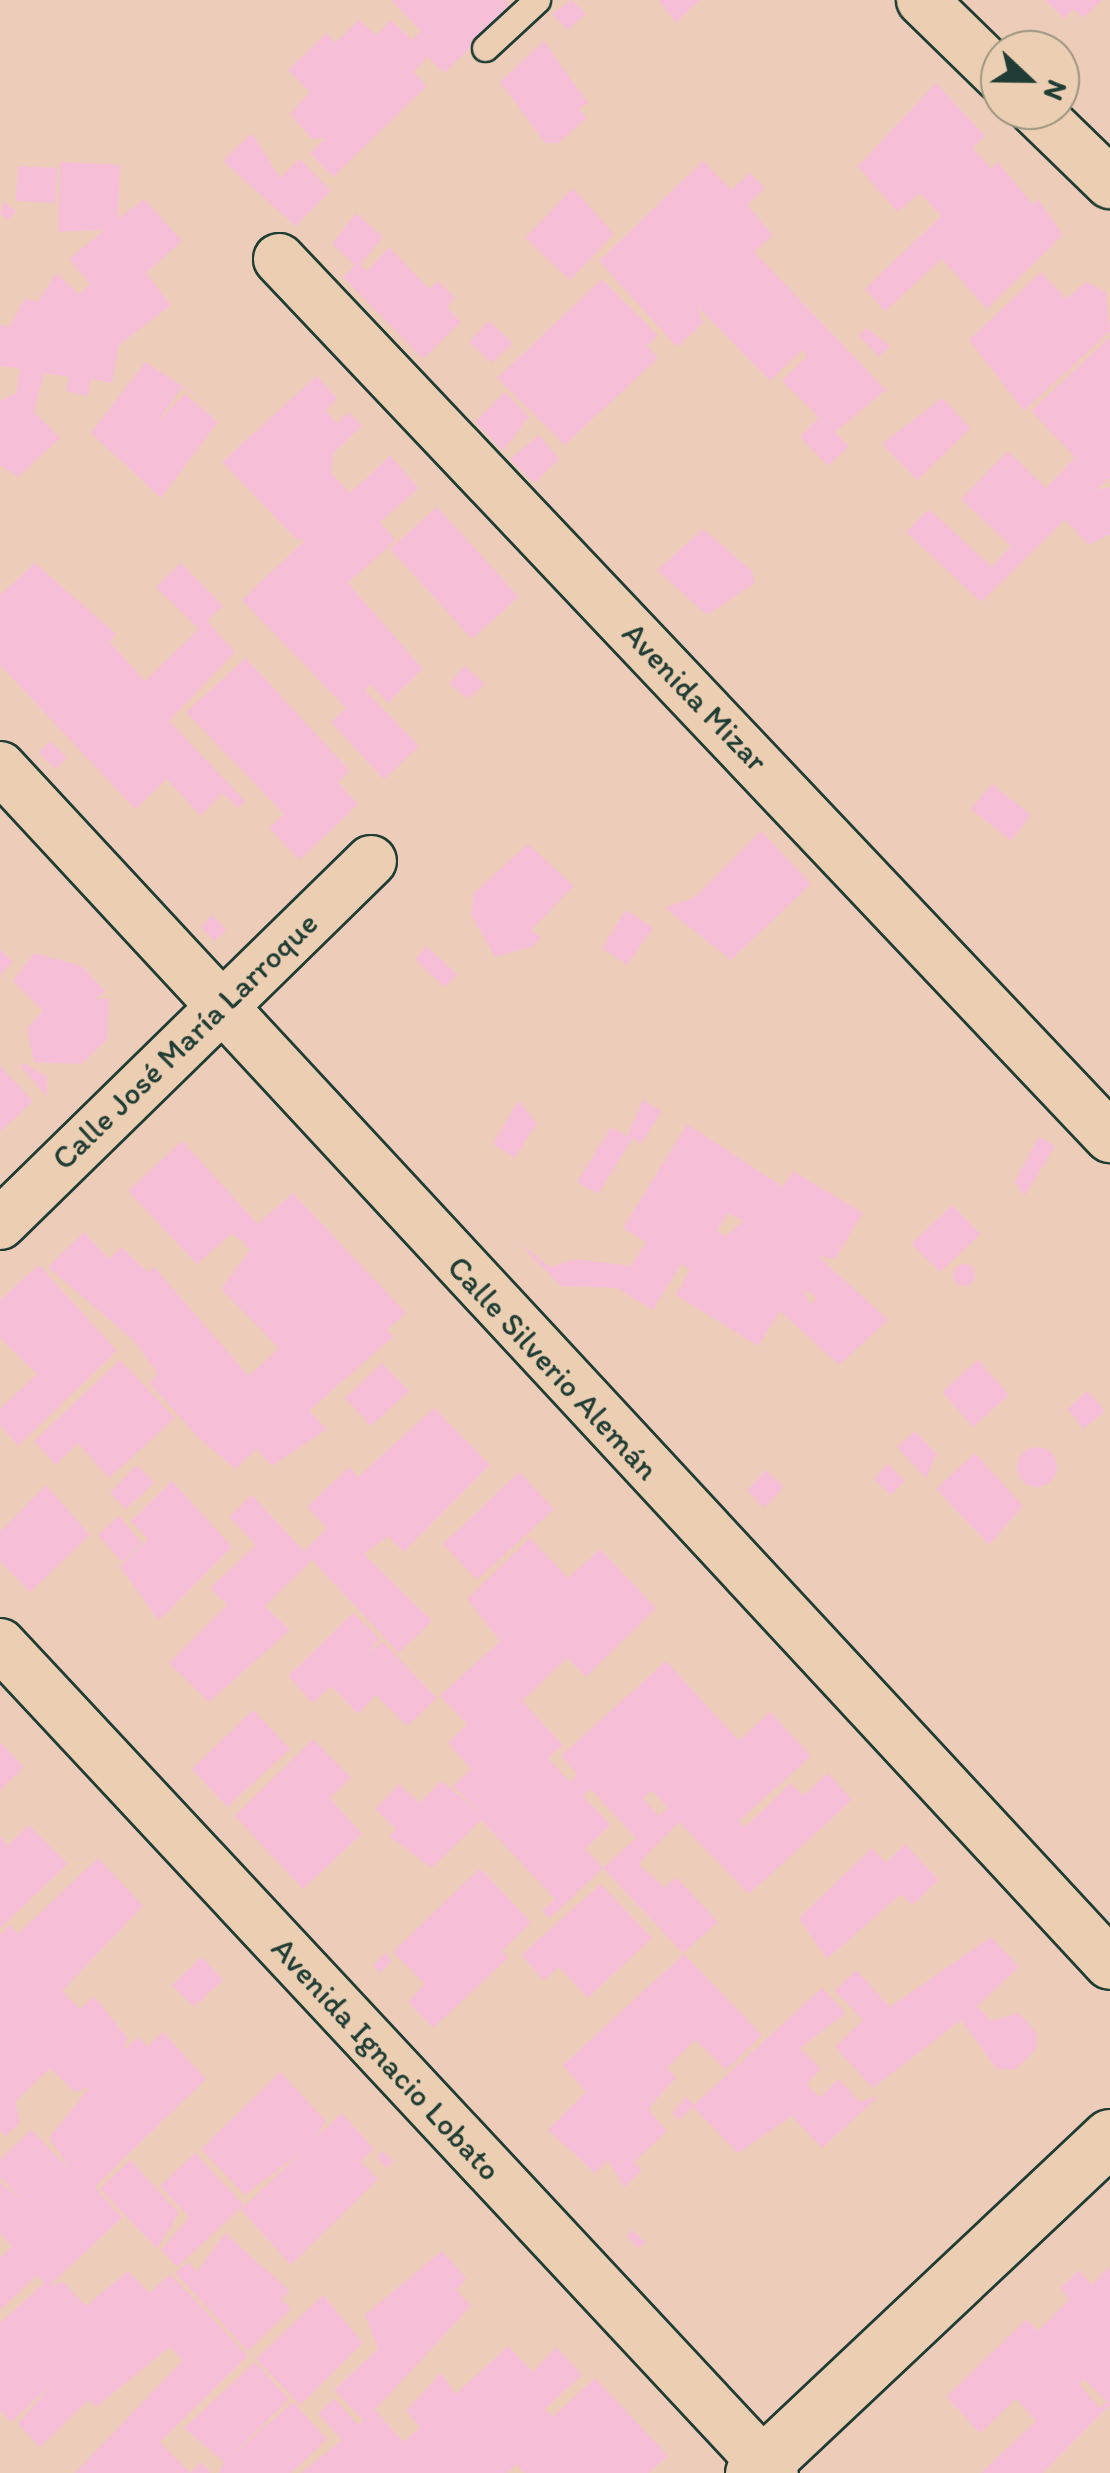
<!DOCTYPE html>
<html>
<head>
<meta charset="utf-8">
<style>
	body { margin:0 }
	#map { position:relative; width:1110px; height:2473px; overflow:hidden; background:#eeccba; font-family:Itim,sans-serif }
	div>[style] { position:absolute }
	[style*='--x'] { left:calc(var(--x)*1px); top:calc(var(--y)*1px); width:calc(var(--w)*1px); rotate:calc(var(--a)*1deg) }
	.building>* { inset:0; background:#f6bfd7 }
	.round { border-radius:50% }
	.roads { filter:drop-shadow(2px 0 #1f3d34) drop-shadow(-2px 0 #1f3d34) drop-shadow(0 2px #1f3d34) drop-shadow(0 -2px #1f3d34) }
	.service>* { height:25px; margin:-12.5px; padding:0 12.5px; transform-origin:12.5px; border-radius:12.5px; background:#eccfb3 }
	.minor>* { height:50px; margin:-25px; padding:0 25px; transform-origin:25px; border-radius:25px; background:#eccfb3 }
	.primary>* { height:55px; margin:-27.5px; padding:0 27.5px; transform-origin:27.5px; border-radius:27.5px; background:#eccfb3 }
	span { translate:-50% -50%; white-space:nowrap; text-align:center; line-height:1.15; -webkit-text-stroke:8px #eccfb3; paint-order:stroke }
	.street-label { font-size:32px; color:#1f3d34 }
	.north { position:absolute; left:980px; top:30px; width:100px; height:100px; box-sizing:border-box; background:#eccfb3; border:2px solid #9a9580; border-radius:50%; rotate:112deg; font-size:28px; font-weight:700; line-height:40px; text-align:center; color:#1f3d34 }
	.north::after { content:''; display:block; margin:auto; width:35px; height:45px; background:#1f3d34; clip-path:polygon(50% 0,100% 100%,50% 72%,0 100%) }
</style>
</head>
<body>
<div id="map">
	<div class="building">
		<i style="clip-path:polygon(391px 0,505px 0,512px 8px,444px 73px,428px 57px,413px 72px,427px 86px,333px 177px,310px 153px,326px 138px,312px 139px,290px 114px,310px 92px,288px 70px,327px 33px,335px 43px,359px 20px,377px 35px,391px 20px,412px 40px,421px 31px)"></i>
		<i style="clip-path:polygon(572px 0,586px 14px,568px 30px,552px 14px)"></i>
		<i style="clip-path:polygon(659px 0,700px 0,676px 23px)"></i>
		<i style="clip-path:polygon(1045px 0,1102px 0,1083px 18px,1074px 9px,1064px 19px)"></i>
		<i style="clip-path:polygon(544px 41px,588px 103px,579px 109px,587px 118px,558px 143px,545px 143px,500px 82px)"></i>
		<i style="clip-path:polygon(936px 83px,985px 136px,973px 148px,991px 169px,998px 162px,1033px 205px,1038px 199px,1063px 235px,987px 309px,942px 259px,885px 311px,865px 289px,941px 216px,920px 193px,897px 212px,858px 166px)"></i>
		<i style="clip-path:polygon(252px 133px,280px 178px,300px 159px,331px 191px,295px 226px,223px 161px)"></i>
		<i style="clip-path:polygon(703px 161px,731px 190px,750px 173px,765px 188px,747px 205px,773px 235px,754px 252px,886px 390px,835px 432px,849px 446px,828px 466px,800px 437px,819px 417px,782px 381px,807px 356px,802px 350px,770px 381px,697px 306px,703px 323px,677px 347px,599px 261px)"></i>
		<i style="clip-path:polygon(60px 162px,120px 165px,118px 219px,144px 199px,182px 241px,146px 273px,171px 305px,119px 345px,112px 383px,91px 379px,88px 396px,66px 391px,69px 377px,44px 373px,34px 412px,60px 438px,18px 477px,0 465px,0 401px,16px 393px,20px 369px,0 366px,0 325px,9px 327px,25px 299px,38px 302px,56px 273px,79px 294px,90px 284px,69px 259px,104px 230px,58px 232px)"></i>
		<i style="clip-path:polygon(18px 166px,57px 168px,55px 203px,16px 201px)"></i>
		<i style="clip-path:polygon(573px 188px,614px 234px,570px 280px,525px 238px)"></i>
		<i style="clip-path:polygon(4px 202px,16px 211px,8px 220px,0 214px)"></i>
		<i style="clip-path:polygon(356px 213px,383px 237px,360px 265px,367px 271px,389px 247px,429px 289px,438px 281px,455px 298px,447px 307px,461px 322px,423px 359px,343px 277px,355px 265px,332px 244px)"></i>
		<i style="clip-path:polygon(1041px 272px,1066px 299px,1086px 282px,1106px 292px,1110px 331px,1024px 411px,969px 340px)"></i>
		<i style="clip-path:polygon(602px 279px,658px 335px,647px 346px,658px 358px,565px 445px,497px 378px)"></i>
		<i style="clip-path:polygon(489px 321px,513px 343px,492px 363px,469px 342px)"></i>
		<i style="clip-path:polygon(866px 328px,890px 346px,879px 357px,859px 336px)"></i>
		<i style="clip-path:polygon(1110px 337px,1110px 478px,1096px 490px,1110px 487px,1110px 534px,1089px 545px,1065px 520px,981px 602px,906px 532px,929px 509px,992px 567px,1011px 546px,961px 499px,1008px 451px,1046px 488px,1075px 457px,1031px 411px)"></i>
		<i style="clip-path:polygon(145px 362px,225px 413px,182px 387px,157px 423px,185px 394px,218px 422px,161px 498px,91px 433px)"></i>
		<i style="clip-path:polygon(317px 376px,337px 398px,326px 411px,337px 423px,349px 412px,362px 426px,333px 454px,331px 473px,350px 493px,390px 456px,419px 488px,380px 522px,396px 540px,348px 583px,423px 669px,388px 703px,370px 684px,365px 690px,419px 746px,384px 780px,331px 722px,346px 708px,242px 600px,306px 539px,297px 540px,222px 462px)"></i>
		<i style="clip-path:polygon(505px 392px,529px 417px,503px 451px,475px 422px)"></i>
		<i style="clip-path:polygon(942px 398px,971px 428px,917px 480px,882px 444px)"></i>
		<i style="clip-path:polygon(539px 435px,559px 459px,534px 483px,510px 459px)"></i>
		<i style="clip-path:polygon(437px 507px,519px 597px,472px 639px,390px 549px)"></i>
		<i style="clip-path:polygon(703px 529px,752px 571px,755px 583px,707px 615px,657px 570px)"></i>
		<i style="clip-path:polygon(35px 563px,116px 634px,109px 641px,145px 681px,199px 629px,156px 587px,181px 563px,223px 606px,207px 621px,235px 652px,169px 721px,245px 801px,238px 808px,222px 793px,201px 816px,167px 779px,135px 809px,0 665px,0 595px)"></i>
		<i style="clip-path:polygon(246px 658px,350px 771px,338px 782px,358px 804px,300px 860px,269px 828px,284px 814px,186px 712px)"></i>
		<i style="clip-path:polygon(465px 666px,485px 684px,467px 699px,449px 683px)"></i>
		<i style="clip-path:polygon(50px 741px,67px 758px,55px 769px,39px 752px)"></i>
		<i style="clip-path:polygon(992px 784px,1031px 815px,1011px 841px,971px 809px)"></i>
		<i style="clip-path:polygon(761px 831px,811px 884px,731px 960px,665px 908px,695px 897px)"></i>
		<i style="clip-path:polygon(528px 844px,574px 886px,531px 930px,540px 937px,534px 946px,495px 957px,471px 915px,474px 893px)"></i>
		<i style="clip-path:polygon(626px 910px,653px 928px,627px 965px,602px 948px)"></i>
		<i style="clip-path:polygon(212px 915px,227px 930px,214px 941px,201px 927px)"></i>
		<i style="clip-path:polygon(426px 946px,457px 974px,445px 987px,415px 960px)"></i>
		<i style="clip-path:polygon(0 949px,13px 962px,0 975px)"></i>
		<i style="clip-path:polygon(34px 953px,82px 966px,105px 991px,96px 999px,109px 998px,107px 1040px,81px 1064px,34px 1062px,27px 1029px,43px 1011px,13px 981px)"></i>
		<i style="clip-path:polygon(24px 1063px,47px 1077px,47px 1097px,21px 1067px)"></i>
		<i style="clip-path:polygon(0 1066px,33px 1101px,0 1132px)"></i>
		<i style="clip-path:polygon(643px 1100px,662px 1111px,641px 1144px,633px 1138px,598px 1194px,577px 1182px,611px 1127px,627px 1136px)"></i>
		<i style="clip-path:polygon(518px 1101px,537px 1123px,515px 1158px,493px 1144px)"></i>
		<i style="clip-path:polygon(evenodd,687px 1124px,783px 1187px,793px 1171px,863px 1213px,835px 1259px,818px 1256px,888px 1320px,839px 1365px,780px 1311px,758px 1346px,676px 1295px,690px 1270px,681px 1264px,653px 1310px,617px 1288px,561px 1286px,518px 1242px,550px 1267px,576px 1259px,631px 1266px,646px 1242px,623px 1228px,687px 1124px,728px 1213px,744px 1221px,726px 1236px,717px 1231px,728px 1213px,687px 1124px,803px 1289px,817px 1298px,810px 1304px,803px 1289px)"></i>
		<i style="clip-path:polygon(1039px 1137px,1055px 1146px,1024px 1197px,1015px 1181px)"></i>
		<i style="clip-path:polygon(182px 1141px,258px 1224px,293px 1193px,406px 1313px,387px 1330px,394px 1336px,309px 1411px,327px 1429px,272px 1466px,257px 1449px,235px 1469px,199px 1438px,149px 1383px,158px 1374px,134px 1341px,48px 1267px,84px 1232px,109px 1259px,121px 1247px,148px 1272px,154px 1267px,249px 1376px,279px 1348px,221px 1289px,250px 1250px,241px 1240px,231px 1234px,197px 1264px,128px 1191px)"></i>
		<i style="clip-path:polygon(952px 1205px,981px 1234px,940px 1272px,911px 1244px)"></i>
		<i class="round" style="left:953px;top:1264px;width:22px;height:22px"></i>
		<i style="clip-path:polygon(39px 1265px,117px 1351px,18px 1446px,0 1425px,0 1409px,37px 1374px,0 1338px,0 1300px)"></i>
		<i style="clip-path:polygon(120px 1360px,175px 1418px,109px 1478px,78px 1443px,56px 1465px,34px 1441px)"></i>
		<i style="clip-path:polygon(978px 1360px,1009px 1395px,973px 1427px,942px 1392px)"></i>
		<i style="clip-path:polygon(382px 1363px,409px 1391px,371px 1426px,345px 1398px)"></i>
		<i style="clip-path:polygon(1087px 1391px,1105px 1411px,1084px 1429px,1067px 1409px)"></i>
		<i style="clip-path:polygon(434px 1408px,490px 1465px,404px 1552px,388px 1536px,364px 1554px,432px 1621px,399px 1653px,312px 1560px,265px 1606px,290px 1630px,209px 1702px,169px 1663px,227px 1605px,210px 1588px,256px 1545px,229px 1517px,252px 1495px,304px 1551px,327px 1528px,307px 1507px,349px 1467px,358px 1477px)"></i>
		<i style="clip-path:polygon(915px 1431px,937px 1454px,926px 1478px,897px 1447px)"></i>
		<i class="round" style="left:1017px;top:1447px;width:40px;height:40px"></i>
		<i style="clip-path:polygon(975px 1453px,1023px 1506px,989px 1545px,936px 1489px)"></i>
		<i style="clip-path:polygon(888px 1464px,905px 1481px,891px 1495px,874px 1479px)"></i>
		<i style="clip-path:polygon(137px 1465px,154px 1483px,126px 1509px,110px 1493px)"></i>
		<i style="clip-path:polygon(766px 1470px,784px 1487px,764px 1508px,747px 1490px)"></i>
		<i style="clip-path:polygon(519px 1472px,554px 1509px,477px 1580px,443px 1544px)"></i>
		<i style="clip-path:polygon(172px 1481px,232px 1547px,159px 1621px,120px 1567px,148px 1539px,131px 1521px)"></i>
		<i style="clip-path:polygon(46px 1485px,90px 1535px,30px 1592px,0 1561px,0 1532px)"></i>
		<i style="clip-path:polygon(119px 1516px,142px 1543px,122px 1562px,98px 1535px)"></i>
		<i style="clip-path:polygon(evenodd,530px 1538px,568px 1578px,600px 1549px,656px 1608px,586px 1677px,567px 1658px,522px 1701px,563px 1745px,548px 1758px,570px 1782px,577px 1774px,561px 1756px,666px 1661px,739px 1741px,770px 1712px,811px 1756px,739px 1821px,745px 1827px,791px 1783px,803px 1796px,828px 1773px,852px 1800px,749px 1894px,679px 1822px,638px 1864px,665px 1888px,676px 1877px,718px 1922px,683px 1953px,603px 1868px,636px 1838px,591px 1789px,583px 1796px,611px 1825px,585px 1849px,603px 1868px,550px 1918px,542px 1911px,555px 1899px,481px 1820px,432px 1868px,389px 1836px,396px 1829px,375px 1809px,399px 1784px,419px 1803px,442px 1781px,485px 1817px,453px 1786px,471px 1769px,448px 1743px,467px 1724px,440px 1696px,500px 1641px,467px 1599px,530px 1538px,652px 1791px,668px 1808px,659px 1816px,643px 1798px,652px 1791px)"></i>
		<i style="clip-path:polygon(353px 1613px,380px 1639px,366px 1654px,383px 1642px,437px 1698px,407px 1726px,376px 1695px,358px 1714px,331px 1686px,313px 1703px,288px 1676px)"></i>
		<i style="clip-path:polygon(253px 1710px,290px 1749px,227px 1807px,192px 1769px)"></i>
		<i style="clip-path:polygon(313px 1739px,351px 1778px,330px 1798px,362px 1834px,303px 1889px,235px 1816px)"></i>
		<i style="clip-path:polygon(0 1742px,24px 1767px,0 1790px)"></i>
		<i style="clip-path:polygon(29px 1825px,68px 1864px,0 1928px,0 1836px,8px 1845px)"></i>
		<i style="clip-path:polygon(905px 1844px,939px 1880px,912px 1905px,901px 1894px,827px 1959px,799px 1918px,872px 1848px,886px 1863px)"></i>
		<i style="clip-path:polygon(98px 1858px,143px 1906px,62px 1991px,80px 2009px,94px 1996px,128px 2039px,123px 2050px,139px 2037px,147px 2047px,163px 2032px,206px 2079px,95px 2187px,122px 2218px,49px 2286px,63px 2282px,86px 2306px,128px 2271px,150px 2293px,170px 2274px,248px 2356px,160px 2442px,190px 2473px,75px 2473px,183px 2360px,170px 2347px,96px 2407px,89px 2400px,40px 2447px,18px 2424px,53px 2383px,11px 2422px,0 2411px,0 2323px,44px 2283px,37px 2275px,0 2310px,0 2258px,12px 2246px,0 2233px,0 2182px,24px 2202px,0 2177px,0 2160px,31px 2130px,72px 2172px,49px 2138px,90px 2087px,75px 2092px,50px 2068px,15px 2102px,20px 2122px,6px 2136px,0 2130px,0 1935px,10px 1925px,18px 1934px)"></i>
		<i style="clip-path:polygon(480px 1868px,531px 1922px,502px 1951px,508px 1958px,433px 2028px,408px 2002px,425px 1984px,393px 1952px)"></i>
		<i style="clip-path:polygon(601px 1884px,652px 1938px,588px 1998px,559px 1967px,544px 1981px,521px 1955px)"></i>
		<i style="clip-path:polygon(991px 1937px,1019px 1967px,977px 2006px,992px 2021px,1018px 2013px,1037px 2033px,1036px 2049px,1015px 2070px,997px 2069px,961px 2020px,873px 2088px,835px 2047px,863px 2020px,835px 1991px,856px 1970px,890px 2007px)"></i>
		<i style="clip-path:polygon(386px 1953px,392px 1961px,380px 1973px,373px 1965px)"></i>
		<i style="clip-path:polygon(684px 1954px,762px 2035px,726px 2070px,695px 2040px,667px 2068px,676px 2078px,648px 2109px,667px 2131px,634px 2162px,642px 2170px,624px 2188px,608px 2160px,595px 2173px,548px 2130px,586px 2092px,563px 2065px)"></i>
		<i style="clip-path:polygon(202px 1957px,223px 1980px,194px 2007px,172px 1985px)"></i>
		<i style="clip-path:polygon(822px 1988px,846px 2013px,800px 2048px,821px 2069px,807px 2084px,820px 2097px,839px 2079px,860px 2102px,879px 2096px,822px 2148px,792px 2116px,738px 2153px,693px 2107px,679px 2120px,672px 2113px,686px 2097px,694px 2105px)"></i>
		<i style="clip-path:polygon(280px 2072px,326px 2121px,315px 2138px,342px 2113px,374px 2149px,361px 2162px,378px 2179px,291px 2265px,241px 2210px,301px 2152px,245px 2195px,201px 2149px)"></i>
		<i style="clip-path:polygon(383px 2151px,393px 2161px,386px 2168px,377px 2157px)"></i>
		<i style="clip-path:polygon(195px 2153px,244px 2205px,177px 2267px,161px 2250px,189px 2217px,160px 2186px)"></i>
		<i style="clip-path:polygon(130px 2160px,179px 2213px,157px 2249px,100px 2189px)"></i>
		<i style="clip-path:polygon(633px 2230px,646px 2243px,638px 2248px,627px 2236px)"></i>
		<i style="clip-path:polygon(225px 2233px,290px 2291px,281px 2299px,291px 2309px,248px 2351px,175px 2273px,188px 2262px,197px 2272px)"></i>
		<i style="clip-path:polygon(442px 2251px,467px 2279px,456px 2290px,471px 2306px,375px 2410px,404px 2442px,420px 2427px,406px 2411px,441px 2373px,456px 2394px,508px 2346px,533px 2372px,556px 2347px,582px 2375px,545px 2409px,553px 2417px,595px 2378px,668px 2456px,649px 2473px,525px 2473px,516px 2464px,507px 2473px,301px 2473px,342px 2440px,318px 2414px,334px 2398px,358px 2425px,363px 2420px,334px 2390px,378px 2349px,365px 2315px)"></i>
		<i style="clip-path:polygon(evenodd,1110px 2266px,1110px 2405px,1043px 2473px,981px 2473px,1036px 2421px,1016px 2399px,980px 2433px,946px 2397px,1027px 2319px,1038px 2331px,1070px 2299px,1060px 2288px,1079px 2270px,1092px 2285px,1110px 2266px,1084px 2379px,1107px 2402px,1100px 2408px,1079px 2384px,1084px 2379px)"></i>
		<i style="clip-path:polygon(323px 2295px,363px 2343px,300px 2405px,256px 2359px)"></i>
		<i style="clip-path:polygon(255px 2362px,289px 2399px,226px 2461px,293px 2402px,327px 2439px,291px 2473px,219px 2473px,224px 2462px,184px 2428px)"></i>
		<i style="clip-path:polygon(201px 2462px,211px 2473px,190px 2473px)"></i>
	</div>
	<div class="roads">
		<div class="service">
			<i style="--x:485;--y:48;--w:71;--a:-42.7"></i>
		</div>
		<div class="minor">
			<i style="--x:922;--y:0;--w:109;--a:44.3"></i>
			<i style="--x:1035;--y:110;--w:105;--a:44.2"></i>
			<i style="--x:279;--y:259;--w:1209;--a:46.58"></i>
			<i style="--x:0;--y:767;--w:1632;--a:47.16"></i>
			<i style="--x:0;--y:1224;--w:519;--a:-44.38"></i>
			<i style="--x:0;--y:1644;--w:1133;--a:47"></i>
		</div>
		<div class="primary">
			<i style="--x:753;--y:2473;--w:490;--a:-43.3"></i>
		</div>
	</div>
	<div class="street-label">
		<span style="left:695px;top:697px;rotate:46deg">Avenida Mizar</span>
		<span style="left:185px;top:1041px;rotate:-44deg">Calle José María Larroque</span>
		<span style="left:553px;top:1368px;rotate:47deg">Calle Silverio Alemán</span>
		<span style="left:386px;top:2059px;rotate:47deg">Avenida Ignacio Lobato</span>
	</div>
	<div class="north">N</div>
</div>
</body>
</html>
